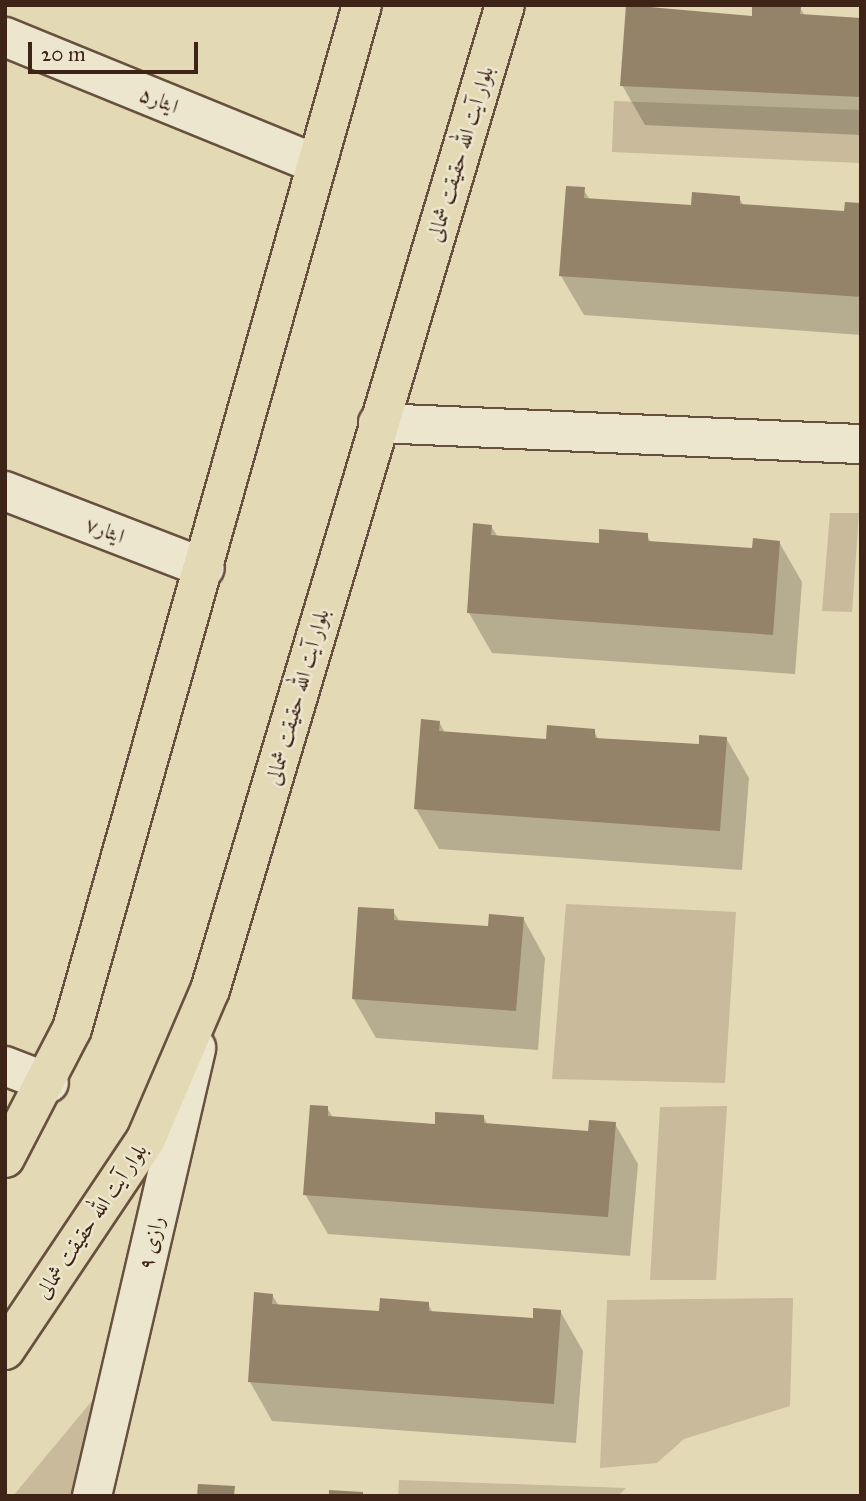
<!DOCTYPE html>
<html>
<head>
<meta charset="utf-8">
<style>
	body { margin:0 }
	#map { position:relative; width:866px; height:1501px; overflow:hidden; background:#e4d9b5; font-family:"IM FELL Great Primer",Amiri,serif }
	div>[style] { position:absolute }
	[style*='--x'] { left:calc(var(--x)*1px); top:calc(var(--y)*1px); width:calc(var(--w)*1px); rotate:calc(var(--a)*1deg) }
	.green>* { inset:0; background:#c8ba9a }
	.shadow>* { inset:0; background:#0003 }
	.building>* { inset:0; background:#948269 }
	.roads { filter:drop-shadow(2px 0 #67513e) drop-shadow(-2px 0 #67513e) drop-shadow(0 2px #67513e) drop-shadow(0 -2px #67513e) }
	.minor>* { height:38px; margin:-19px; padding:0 19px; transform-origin:19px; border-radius:19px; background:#ede6cf }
	.major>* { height:38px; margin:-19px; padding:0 19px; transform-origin:19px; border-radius:19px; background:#e4d9b5 }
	span { translate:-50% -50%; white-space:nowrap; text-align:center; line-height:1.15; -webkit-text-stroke:5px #ede6cf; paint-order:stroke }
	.street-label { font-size:21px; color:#3d2416 }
	.frame { position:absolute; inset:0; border:7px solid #3d2416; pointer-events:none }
	.scale { position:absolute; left:28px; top:42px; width:170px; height:32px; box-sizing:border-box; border:4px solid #3d2416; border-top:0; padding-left:9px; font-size:21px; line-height:24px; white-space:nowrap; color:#3d2416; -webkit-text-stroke:5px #ede6cf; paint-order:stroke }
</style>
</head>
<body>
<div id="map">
	<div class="green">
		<i style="clip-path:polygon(614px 101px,861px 110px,861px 163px,612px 152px)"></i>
		<i style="clip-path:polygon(830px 513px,859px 513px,852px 612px,822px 611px)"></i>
		<i style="clip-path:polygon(566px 904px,736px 912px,725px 1083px,552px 1079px)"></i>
		<i style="clip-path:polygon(727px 1106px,716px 1280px,650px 1280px,660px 1107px)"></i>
		<i style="clip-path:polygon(793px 1298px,790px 1406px,684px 1439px,657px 1463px,600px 1468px,607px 1300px)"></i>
		<i style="clip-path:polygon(101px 1390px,75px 1496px,13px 1496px)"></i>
		<i style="clip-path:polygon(399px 1480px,626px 1488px,618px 1496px,398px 1496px)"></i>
	</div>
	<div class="shadow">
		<i style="clip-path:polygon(628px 5px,753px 18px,800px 8px,805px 16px,861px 20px,861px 135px,645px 125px,622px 85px)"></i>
		<i style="clip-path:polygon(583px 189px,590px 200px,692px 207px,739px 198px,744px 206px,845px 213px,861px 204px,861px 335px,584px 315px,561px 276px)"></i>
		<i style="clip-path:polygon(491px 526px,498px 537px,600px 545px,647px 535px,651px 543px,753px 550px,779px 542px,802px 582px,795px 674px,492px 653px,469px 613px)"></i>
		<i style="clip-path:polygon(439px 722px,445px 733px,547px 740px,594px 731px,599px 740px,701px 746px,726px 738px,749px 778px,742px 870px,439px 849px,416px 809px)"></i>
		<i style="clip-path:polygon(393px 911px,400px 922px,490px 928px,523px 918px,545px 958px,538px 1050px,376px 1038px,353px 998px)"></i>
		<i style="clip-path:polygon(327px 1108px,334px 1119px,436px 1126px,483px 1116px,488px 1125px,589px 1132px,615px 1124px,638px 1164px,630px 1256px,328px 1234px,305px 1194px)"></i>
		<i style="clip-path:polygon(272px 1295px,279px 1306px,381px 1313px,428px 1304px,433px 1313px,534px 1320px,560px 1311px,583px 1351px,576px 1443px,272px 1421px,250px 1382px)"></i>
	</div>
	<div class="building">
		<i style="clip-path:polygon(626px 5px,752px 16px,752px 5px,784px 5px,801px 7px,800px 14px,861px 18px,861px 97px,620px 86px)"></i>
		<i style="clip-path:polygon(566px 186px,585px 187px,584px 198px,691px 205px,692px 192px,740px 196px,740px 204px,844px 211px,845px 202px,861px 203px,861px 297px,559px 276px)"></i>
		<i style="clip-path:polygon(473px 523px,492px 525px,491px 535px,599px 543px,599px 529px,648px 533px,648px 541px,752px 548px,753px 538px,780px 541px,773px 635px,467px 613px)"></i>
		<i style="clip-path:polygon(421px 719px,440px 721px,439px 731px,546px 739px,547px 725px,595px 729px,595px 738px,699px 744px,699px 735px,727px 737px,720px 831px,414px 809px)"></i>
		<i style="clip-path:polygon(358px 907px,394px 909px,394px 920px,488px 926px,489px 914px,524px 917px,516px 1011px,352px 999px)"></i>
		<i style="clip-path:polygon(310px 1105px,328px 1106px,328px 1116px,435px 1124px,435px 1112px,484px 1115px,484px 1123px,588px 1131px,589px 1120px,616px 1122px,608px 1217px,303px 1195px)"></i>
		<i style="clip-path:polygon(254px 1292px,273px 1294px,272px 1304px,379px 1311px,380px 1298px,429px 1302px,429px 1311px,533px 1318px,533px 1308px,561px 1310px,554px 1404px,248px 1382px)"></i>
		<i style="clip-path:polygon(198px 1484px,235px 1486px,234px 1496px,197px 1496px)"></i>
		<i style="clip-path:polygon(329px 1490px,363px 1492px,363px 1496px,329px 1496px)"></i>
	</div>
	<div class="roads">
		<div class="minor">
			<i style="--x:5;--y:37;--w:333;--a:22.2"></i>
			<i style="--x:378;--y:423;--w:483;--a:2.5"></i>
			<i style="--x:5;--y:491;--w:214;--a:21.1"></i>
			<i style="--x:5;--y:1066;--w:47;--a:21.1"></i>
			<i style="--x:92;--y:1496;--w:460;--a:-76.9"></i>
		</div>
		<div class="major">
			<i style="--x:5;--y:1158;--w:145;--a:-62.6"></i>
			<i style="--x:72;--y:1029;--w:1064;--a:-74.19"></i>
			<i style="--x:5;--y:1350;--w:254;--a:-56.2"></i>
			<i style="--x:146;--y:1139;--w:162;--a:-66.8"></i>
			<i style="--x:210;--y:990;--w:1028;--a:-73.33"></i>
		</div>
	</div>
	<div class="street-label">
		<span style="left:159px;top:100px;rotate:22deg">ایثار۵</span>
		<span style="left:460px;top:154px;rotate:-73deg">بلوار آیت الله حقیقت شمالی</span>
		<span style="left:105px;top:530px;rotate:21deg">ایثار۷</span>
		<span style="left:297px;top:697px;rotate:-74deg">بلوار آیت الله حقیقت شمالی</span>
		<span style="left:91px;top:1221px;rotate:-56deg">بلوار آیت الله حقیقت شمالی</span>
		<span style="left:151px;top:1243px;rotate:-77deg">رازی ۹</span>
	</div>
	<div class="frame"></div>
	<div class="scale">20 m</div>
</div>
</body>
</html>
